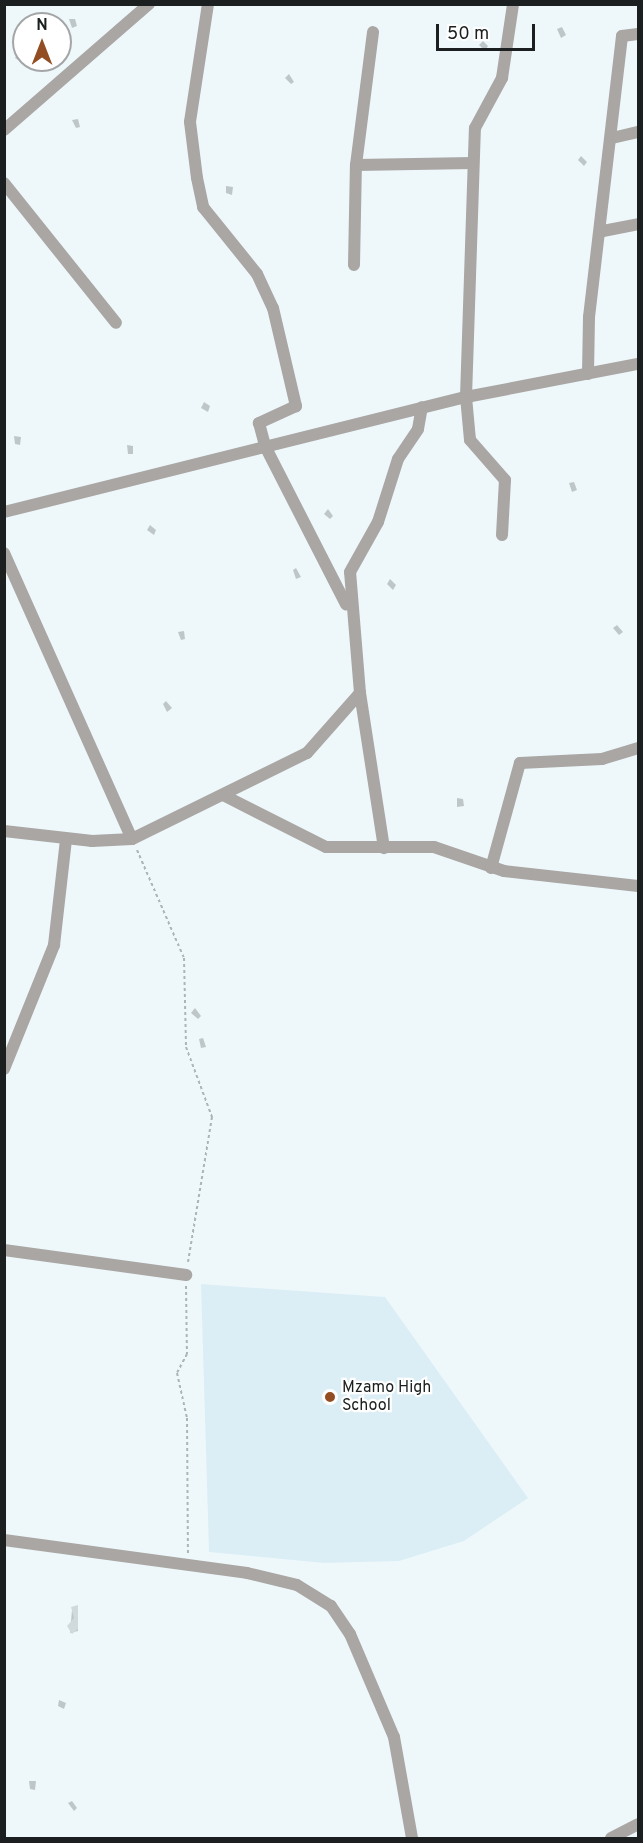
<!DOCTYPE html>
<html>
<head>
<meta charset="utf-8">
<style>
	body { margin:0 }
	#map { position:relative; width:643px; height:1843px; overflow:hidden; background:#eef8fb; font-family:Overpass,sans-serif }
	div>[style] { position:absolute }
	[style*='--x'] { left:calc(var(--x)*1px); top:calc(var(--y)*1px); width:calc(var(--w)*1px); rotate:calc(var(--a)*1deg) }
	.built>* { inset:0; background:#dceef5 }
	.shadow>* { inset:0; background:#0003 }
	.building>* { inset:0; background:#d0dadd }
	.path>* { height:2px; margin-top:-1px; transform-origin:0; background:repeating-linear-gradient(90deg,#acb4b6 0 3px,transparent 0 6px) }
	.minor>* { height:12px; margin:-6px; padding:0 6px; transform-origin:6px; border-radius:6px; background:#a9a6a4 }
	.dots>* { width:16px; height:16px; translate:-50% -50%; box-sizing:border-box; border:3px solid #fff; border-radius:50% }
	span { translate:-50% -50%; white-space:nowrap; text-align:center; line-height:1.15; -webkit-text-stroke:4.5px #fff; paint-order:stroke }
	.poi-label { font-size:16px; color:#1b1f20 }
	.left { translate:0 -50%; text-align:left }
	.frame { position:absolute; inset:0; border:6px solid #1b1f20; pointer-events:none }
	.north { position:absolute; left:12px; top:12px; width:60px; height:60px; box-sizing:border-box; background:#fff; border:2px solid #a4a5a6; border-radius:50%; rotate:0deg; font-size:16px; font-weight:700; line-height:24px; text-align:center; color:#1b1f20 }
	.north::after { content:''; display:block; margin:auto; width:21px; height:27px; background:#924e22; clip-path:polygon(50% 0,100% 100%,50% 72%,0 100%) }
	.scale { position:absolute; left:436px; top:24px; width:99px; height:27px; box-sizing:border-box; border:3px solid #1b1f20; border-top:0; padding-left:8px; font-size:18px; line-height:21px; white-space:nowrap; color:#1b1f20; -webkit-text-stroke:4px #fff; paint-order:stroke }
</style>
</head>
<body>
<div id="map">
	<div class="built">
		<i style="clip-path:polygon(201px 1284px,385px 1297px,528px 1498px,464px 1541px,399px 1561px,324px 1563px,209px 1552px)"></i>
	</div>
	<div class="shadow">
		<i style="clip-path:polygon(69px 19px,75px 19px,77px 26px,72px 28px)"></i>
		<i style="clip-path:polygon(562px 27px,566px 35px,561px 38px,557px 29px)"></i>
		<i style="clip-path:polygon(483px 41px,488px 46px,485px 51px,479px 45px)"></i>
		<i style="clip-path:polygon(18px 52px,24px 56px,22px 62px,15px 58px)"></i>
		<i style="clip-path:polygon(289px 74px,294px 82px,291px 84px,285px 78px)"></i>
		<i style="clip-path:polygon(78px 119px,80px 127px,76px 128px,72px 120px)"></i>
		<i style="clip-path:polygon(581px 156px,587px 162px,584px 166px,578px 160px)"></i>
		<i style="clip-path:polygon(226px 186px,233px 187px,232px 195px,226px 193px)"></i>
		<i style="clip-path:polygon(204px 402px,210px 406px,208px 412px,201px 408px)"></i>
		<i style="clip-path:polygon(14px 436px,21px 437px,20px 445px,15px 444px)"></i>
		<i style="clip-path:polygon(127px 445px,133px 446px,133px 454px,128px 454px)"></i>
		<i style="clip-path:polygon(569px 483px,574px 482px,577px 490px,572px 492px)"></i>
		<i style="clip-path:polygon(328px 509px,333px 516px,330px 519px,324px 514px)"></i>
		<i style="clip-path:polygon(150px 525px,156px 530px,154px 535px,147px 530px)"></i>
		<i style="clip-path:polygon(296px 568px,301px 577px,296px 579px,293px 570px)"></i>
		<i style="clip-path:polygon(390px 579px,396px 585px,393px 590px,387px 584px)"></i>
		<i style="clip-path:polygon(617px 625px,623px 632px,619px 635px,613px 628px)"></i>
		<i style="clip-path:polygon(184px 631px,185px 639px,181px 640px,178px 632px)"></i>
		<i style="clip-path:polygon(166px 701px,172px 708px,167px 712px,163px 704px)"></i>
		<i style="clip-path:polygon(457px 798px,463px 799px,464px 806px,457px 807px)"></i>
		<i style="clip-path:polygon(195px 1008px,201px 1016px,198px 1019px,191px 1013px)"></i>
		<i style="clip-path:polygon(203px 1038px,206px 1047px,201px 1048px,199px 1039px)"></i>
		<i style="clip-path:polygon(78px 1609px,78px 1631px,70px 1633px,72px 1610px)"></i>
		<i style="clip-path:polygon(59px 1700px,66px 1703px,64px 1709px,58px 1706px)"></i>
		<i style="clip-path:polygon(29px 1781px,36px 1781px,35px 1790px,30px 1789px)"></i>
		<i style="clip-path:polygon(72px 1801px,77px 1808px,74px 1811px,68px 1803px)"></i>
	</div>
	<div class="building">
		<i style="clip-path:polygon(78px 1605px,78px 1629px,72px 1634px,67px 1626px,74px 1618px,71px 1607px)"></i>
	</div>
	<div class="path">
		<i style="--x:137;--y:850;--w:118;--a:66.5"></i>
		<i style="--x:184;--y:958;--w:89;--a:88.7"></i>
		<i style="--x:186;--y:1047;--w:75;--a:69.6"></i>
		<i style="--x:212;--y:1117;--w:147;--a:99.4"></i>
		<i style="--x:186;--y:1286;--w:68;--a:89.2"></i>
		<i style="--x:187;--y:1354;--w:21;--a:118"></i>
		<i style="--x:177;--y:1373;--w:46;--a:77.5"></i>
		<i style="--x:187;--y:1418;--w:135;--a:89.6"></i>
	</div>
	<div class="minor">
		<i style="--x:208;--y:4;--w:119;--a:98.7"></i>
		<i style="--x:190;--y:122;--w:56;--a:82.9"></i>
		<i style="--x:197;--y:178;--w:30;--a:78"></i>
		<i style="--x:203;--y:207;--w:86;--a:51.1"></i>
		<i style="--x:257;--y:274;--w:38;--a:65"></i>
		<i style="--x:273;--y:308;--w:101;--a:76.8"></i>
		<i style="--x:296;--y:406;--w:41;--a:155.3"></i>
		<i style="--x:259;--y:423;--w:24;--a:75"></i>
		<i style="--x:265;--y:446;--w:178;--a:62.9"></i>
		<i style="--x:4;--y:130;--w:192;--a:-41"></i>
		<i style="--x:612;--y:138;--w:27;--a:-13"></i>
		<i style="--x:356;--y:165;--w:117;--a:-1"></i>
		<i style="--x:4;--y:183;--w:179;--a:51.3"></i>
		<i style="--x:603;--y:231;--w:36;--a:-11"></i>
		<i style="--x:354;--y:265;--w:100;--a:-88.9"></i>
		<i style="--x:356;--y:165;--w:134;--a:-82.7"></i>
		<i style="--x:588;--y:374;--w:57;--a:-89"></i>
		<i style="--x:589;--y:317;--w:283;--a:-83.3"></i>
		<i style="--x:622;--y:36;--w:16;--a:-7"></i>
		<i style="--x:4;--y:512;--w:476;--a:-14"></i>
		<i style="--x:466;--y:397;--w:269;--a:-88.1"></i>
		<i style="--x:475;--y:128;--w:57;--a:-61.6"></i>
		<i style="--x:502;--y:78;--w:75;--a:-81.5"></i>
		<i style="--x:502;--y:535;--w:55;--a:-86.9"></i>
		<i style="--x:505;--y:480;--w:53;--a:-131.2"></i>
		<i style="--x:470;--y:440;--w:43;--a:-95.3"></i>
		<i style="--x:466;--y:397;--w:175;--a:-10.9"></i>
		<i style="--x:4;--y:553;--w:313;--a:65.9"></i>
		<i style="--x:360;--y:693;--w:157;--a:81.2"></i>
		<i style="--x:223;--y:795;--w:115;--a:26.8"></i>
		<i style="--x:326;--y:847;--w:108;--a:0"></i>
		<i style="--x:434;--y:847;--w:74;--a:18.9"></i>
		<i style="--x:504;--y:871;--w:135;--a:6.4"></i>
		<i style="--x:4;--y:831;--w:89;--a:6.5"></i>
		<i style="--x:92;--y:841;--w:40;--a:-2.9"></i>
		<i style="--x:132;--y:839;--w:195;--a:-26.2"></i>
		<i style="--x:307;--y:753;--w:80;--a:-48.5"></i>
		<i style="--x:360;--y:693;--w:121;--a:-94.7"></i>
		<i style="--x:350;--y:572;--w:57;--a:-60.8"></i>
		<i style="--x:378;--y:522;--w:66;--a:-72.4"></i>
		<i style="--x:398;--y:459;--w:36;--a:-56"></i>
		<i style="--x:418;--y:429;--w:22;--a:-80"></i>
		<i style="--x:491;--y:868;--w:109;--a:-74.6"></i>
		<i style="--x:520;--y:763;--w:82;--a:-2.8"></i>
		<i style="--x:602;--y:759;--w:38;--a:-17"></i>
		<i style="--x:4;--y:1069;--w:134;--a:-68"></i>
		<i style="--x:54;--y:945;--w:107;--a:-83.5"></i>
		<i style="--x:4;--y:1250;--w:184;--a:7.8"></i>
		<i style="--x:4;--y:1540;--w:245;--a:7.7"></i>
		<i style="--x:247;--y:1573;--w:51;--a:13.5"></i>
		<i style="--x:297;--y:1585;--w:40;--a:32"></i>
		<i style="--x:331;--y:1606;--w:34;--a:56"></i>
		<i style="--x:350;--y:1634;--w:112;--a:66.9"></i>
		<i style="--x:394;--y:1737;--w:103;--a:79.9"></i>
		<i style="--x:611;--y:1838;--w:30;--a:-27"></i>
	</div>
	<div class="dots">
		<i style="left:330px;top:1397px;background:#924e22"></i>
	</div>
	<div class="poi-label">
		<span class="left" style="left:342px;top:1397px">Mzamo High<br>School</span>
	</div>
	<div class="frame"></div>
	<div class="north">N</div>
	<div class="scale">50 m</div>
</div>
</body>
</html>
